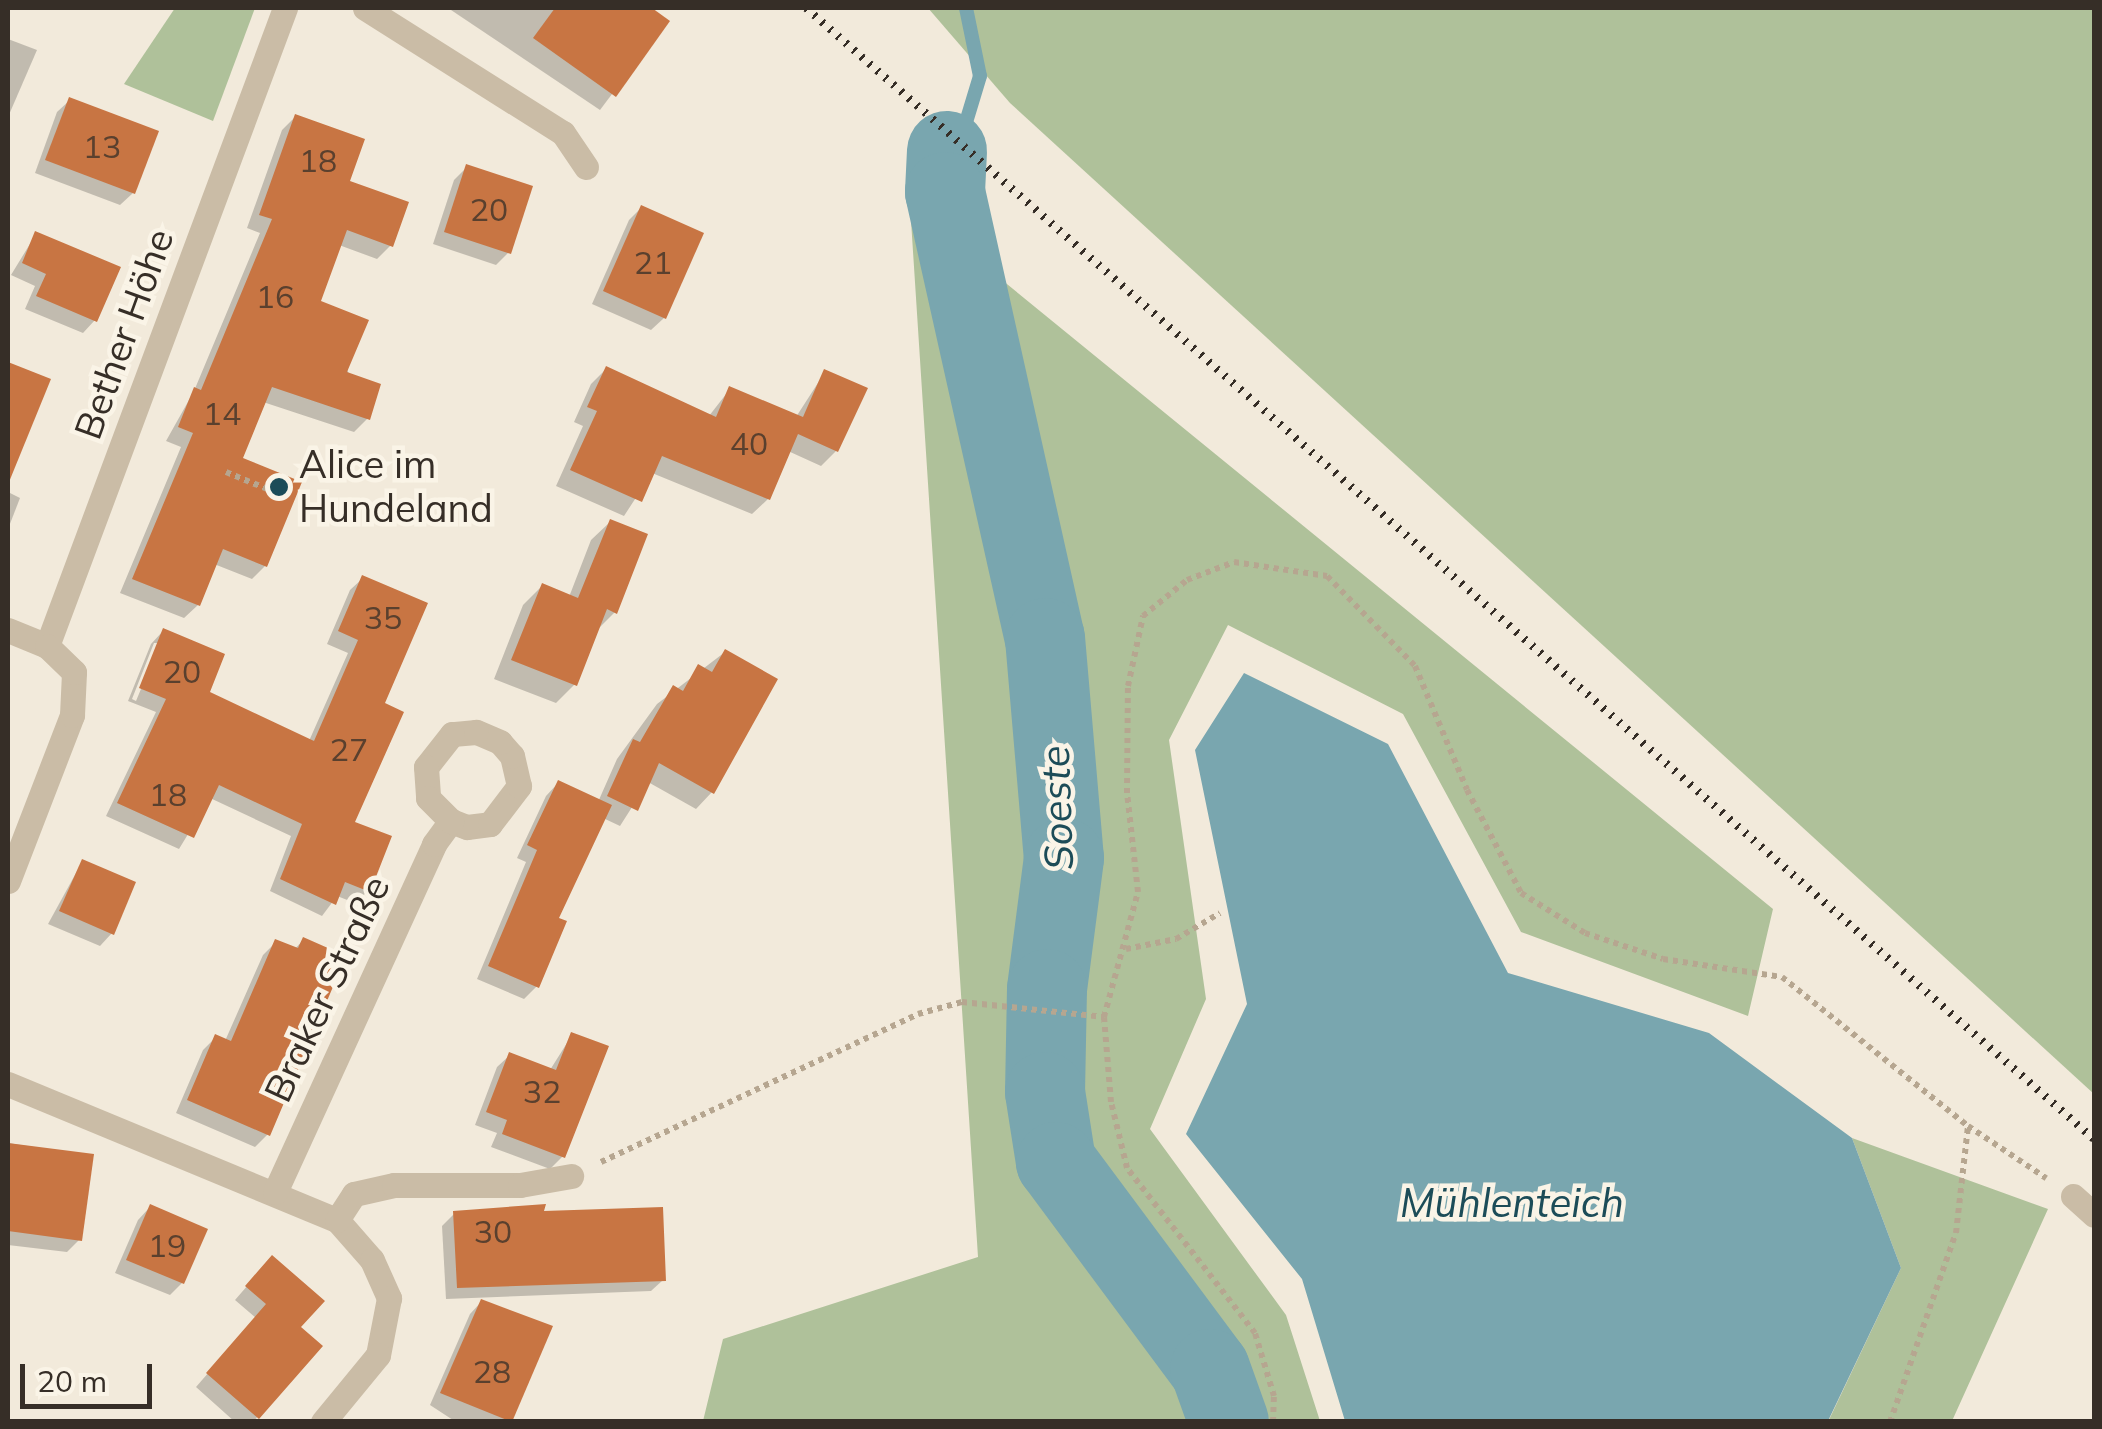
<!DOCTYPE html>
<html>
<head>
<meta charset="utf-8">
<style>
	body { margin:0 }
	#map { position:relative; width:2102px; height:1429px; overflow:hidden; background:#f2eadb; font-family:Mulish,sans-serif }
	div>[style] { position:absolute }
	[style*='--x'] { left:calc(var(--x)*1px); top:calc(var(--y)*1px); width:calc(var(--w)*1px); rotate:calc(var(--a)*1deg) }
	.green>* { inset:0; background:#afc19a }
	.water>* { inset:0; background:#79a6af }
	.shadow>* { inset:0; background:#0003 }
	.stream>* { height:14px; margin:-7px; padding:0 7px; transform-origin:7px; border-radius:7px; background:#79a6af }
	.river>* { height:80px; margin:-40px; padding:0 40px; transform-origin:40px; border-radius:40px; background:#79a6af }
	.building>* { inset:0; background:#c87543 }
	.path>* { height:6px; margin-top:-3px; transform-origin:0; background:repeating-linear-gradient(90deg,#b6a690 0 5px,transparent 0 10px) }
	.minor>* { height:25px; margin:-12.5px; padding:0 12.5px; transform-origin:12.5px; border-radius:12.5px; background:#cabca6 }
	.rail>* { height:8px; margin-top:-4px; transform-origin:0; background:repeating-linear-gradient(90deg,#362e27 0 2.5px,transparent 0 10.5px) }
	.dots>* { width:28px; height:28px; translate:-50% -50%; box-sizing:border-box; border:5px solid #faf4e7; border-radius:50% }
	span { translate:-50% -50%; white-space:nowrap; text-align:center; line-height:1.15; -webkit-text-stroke:9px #faf4e7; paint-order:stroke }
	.number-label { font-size:32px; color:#5a402e }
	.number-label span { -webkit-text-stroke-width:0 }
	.street-label { font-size:38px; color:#362e27 }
	.poi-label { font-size:38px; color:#362e27 }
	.left { translate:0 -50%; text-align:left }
	.water-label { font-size:40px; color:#1c4c58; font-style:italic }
	.frame { position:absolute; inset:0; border:10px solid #362e27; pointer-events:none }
	.scale { position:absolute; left:20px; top:1364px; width:132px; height:45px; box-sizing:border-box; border:5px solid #362e27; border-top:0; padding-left:12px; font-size:30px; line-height:35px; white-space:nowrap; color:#362e27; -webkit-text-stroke:8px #faf4e7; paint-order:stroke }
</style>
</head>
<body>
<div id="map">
	<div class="green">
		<i style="clip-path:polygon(175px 8px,255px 8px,213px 121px,124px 84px)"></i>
		<i style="clip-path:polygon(928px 8px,2094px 8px,2094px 1094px,1010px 103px)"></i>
		<i style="clip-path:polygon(910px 205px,1773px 909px,1748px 1016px,1521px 932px,1403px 714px,1228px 625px,1169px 740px,1206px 999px,1150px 1129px,1286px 1315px,1320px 1421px,703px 1421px,723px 1339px,978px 1257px)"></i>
		<i style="clip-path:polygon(1852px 1138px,2048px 1209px,1952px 1421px,1828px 1422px,1901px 1268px)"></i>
	</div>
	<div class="water">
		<i style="clip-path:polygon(1244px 673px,1388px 744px,1508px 973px,1709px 1033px,1852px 1138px,1901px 1268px,1828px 1421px,1345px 1421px,1302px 1279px,1186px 1134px,1247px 1004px,1195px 750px)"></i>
	</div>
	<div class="shadow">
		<i style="clip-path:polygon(448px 8px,648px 8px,667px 21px,600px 110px)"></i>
		<i style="clip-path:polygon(8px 39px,37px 50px,8px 117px)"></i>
		<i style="clip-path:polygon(70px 100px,133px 193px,120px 205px,35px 173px,57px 112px)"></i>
		<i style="clip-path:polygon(296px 116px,391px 245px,377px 259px,339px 245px,318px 302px,368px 418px,354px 432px,263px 402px,240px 459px,265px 566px,252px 579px,214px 564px,198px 605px,184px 618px,120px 593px,181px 447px,166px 441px,194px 391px,260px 233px,247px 228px,282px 130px)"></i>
		<i style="clip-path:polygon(467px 167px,509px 252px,496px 265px,433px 244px,454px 180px)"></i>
		<i style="clip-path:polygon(641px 208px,664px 318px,651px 330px,592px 304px,629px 220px)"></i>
		<i style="clip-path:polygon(36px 234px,95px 320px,83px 333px,25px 309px,35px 286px,11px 275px)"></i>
		<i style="clip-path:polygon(8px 365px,48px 381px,8px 479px)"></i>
		<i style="clip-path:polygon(606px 369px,709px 416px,730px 389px,796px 417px,825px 372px,836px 451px,821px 466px,788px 451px,768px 499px,752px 514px,652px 473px,624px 516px,556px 486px,583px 426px,574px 422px,591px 384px)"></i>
		<i style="clip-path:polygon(8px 492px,20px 498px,8px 529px)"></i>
		<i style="clip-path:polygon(610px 522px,615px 612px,595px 632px,575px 684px,556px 703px,494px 679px,523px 605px,542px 586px,569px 597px,591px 540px)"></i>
		<i style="clip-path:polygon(evenodd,363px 578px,382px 704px,352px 824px,368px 891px,355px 903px,337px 896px,322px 916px,270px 891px,291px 836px,210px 798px,179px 849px,106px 816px,156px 712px,128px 701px,151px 644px,163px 631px,207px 693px,309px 741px,348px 653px,327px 644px,350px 590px,363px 578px,154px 643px,160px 643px,136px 701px,132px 699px,154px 643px)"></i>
		<i style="clip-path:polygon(725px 652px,712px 792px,696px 809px,648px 782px,620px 826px,603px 818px,556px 919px,537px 986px,524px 999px,477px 979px,526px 862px,517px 858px,546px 796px,558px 783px,598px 802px,617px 759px,657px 704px)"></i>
		<i style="clip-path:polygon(82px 862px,112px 933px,100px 946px,48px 924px)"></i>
		<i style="clip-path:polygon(303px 940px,268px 1134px,255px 1147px,176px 1113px,203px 1050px,216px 1037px,225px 1041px,263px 955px,276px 942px,294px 950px)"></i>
		<i style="clip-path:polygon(572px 1035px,563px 1156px,550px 1169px,491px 1147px,497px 1133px,475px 1125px,497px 1067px,510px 1055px,550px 1070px)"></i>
		<i style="clip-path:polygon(8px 1143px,91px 1156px,79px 1240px,67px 1252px,8px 1245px)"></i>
		<i style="clip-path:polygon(150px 1207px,182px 1283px,170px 1295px,115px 1273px,138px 1220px)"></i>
		<i style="clip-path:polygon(454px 1214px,663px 1280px,651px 1291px,446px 1299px,442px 1226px)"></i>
		<i style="clip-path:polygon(260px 1271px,297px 1328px,319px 1347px,253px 1422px,235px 1422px,196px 1387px,256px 1318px,235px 1300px)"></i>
		<i style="clip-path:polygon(482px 1301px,550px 1327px,509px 1422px,456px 1422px,430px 1405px,470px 1314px)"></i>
	</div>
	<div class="stream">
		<i style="--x:966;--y:8;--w:69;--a:78.4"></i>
		<i style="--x:980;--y:76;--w:45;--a:106.8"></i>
	</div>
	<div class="river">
		<i style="--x:947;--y:151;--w:41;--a:92.8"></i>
		<i style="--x:945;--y:192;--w:457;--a:77.4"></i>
		<i style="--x:1045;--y:638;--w:221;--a:85.1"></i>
		<i style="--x:1064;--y:858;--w:132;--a:97.4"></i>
		<i style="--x:1047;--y:989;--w:103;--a:91.1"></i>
		<i style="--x:1045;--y:1092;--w:71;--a:81.1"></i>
		<i style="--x:1056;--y:1162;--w:258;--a:53.4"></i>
		<i style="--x:1210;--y:1369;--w:56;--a:70.3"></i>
	</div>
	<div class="building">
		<i style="clip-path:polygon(555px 8px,652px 8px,670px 21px,616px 97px,533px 38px)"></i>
		<i style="clip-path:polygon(69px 97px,159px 131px,135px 194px,45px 160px)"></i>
		<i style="clip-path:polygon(295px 114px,365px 139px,350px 181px,409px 202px,393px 247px,347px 230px,321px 301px,369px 320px,347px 372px,381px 384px,370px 420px,272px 387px,243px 458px,302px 482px,267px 567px,223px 549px,200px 606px,132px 579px,193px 433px,178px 427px,194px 387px,201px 390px,272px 219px,259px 215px)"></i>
		<i style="clip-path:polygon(466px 164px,533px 186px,511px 254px,444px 232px)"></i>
		<i style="clip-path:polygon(641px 205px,704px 233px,666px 319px,603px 291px)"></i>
		<i style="clip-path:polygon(35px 231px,121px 267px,97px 322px,36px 296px,46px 274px,22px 263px)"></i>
		<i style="clip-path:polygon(8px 362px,51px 379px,9px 482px,8px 482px)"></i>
		<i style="clip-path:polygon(606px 366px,716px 417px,729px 386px,803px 417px,824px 369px,868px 388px,838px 452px,798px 434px,770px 500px,662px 456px,642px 502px,570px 470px,597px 411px,587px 407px)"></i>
		<i style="clip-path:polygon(610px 519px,648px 534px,617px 614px,607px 609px,577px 686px,511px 660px,542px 583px,578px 598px)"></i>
		<i style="clip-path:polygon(362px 575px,428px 603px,385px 703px,404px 712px,355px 822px,392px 836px,370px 892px,345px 882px,336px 905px,280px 879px,302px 824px,219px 785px,194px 838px,117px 803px,166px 699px,139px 688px,163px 628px,225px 654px,210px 692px,314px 741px,358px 640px,338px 631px)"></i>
		<i style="clip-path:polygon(725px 649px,778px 679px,714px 794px,659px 763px,638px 811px,607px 796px,633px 739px,640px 742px,673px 685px,683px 691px,698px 664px,712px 672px)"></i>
		<i style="clip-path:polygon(558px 780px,612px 805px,559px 918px,567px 921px,539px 988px,488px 966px,537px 850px,527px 845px)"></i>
		<i style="clip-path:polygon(82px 859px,136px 882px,114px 935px,59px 911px)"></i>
		<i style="clip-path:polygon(303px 937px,346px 956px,270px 1136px,187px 1100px,215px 1034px,231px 1041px,275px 939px,298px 948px)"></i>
		<i style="clip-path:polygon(571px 1032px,609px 1046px,565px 1158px,502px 1134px,507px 1120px,486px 1112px,509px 1052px,556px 1070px)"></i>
		<i style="clip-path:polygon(8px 1143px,94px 1154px,82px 1241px,8px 1231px)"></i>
		<i style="clip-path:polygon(150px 1204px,208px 1229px,184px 1284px,126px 1260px)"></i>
		<i style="clip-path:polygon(546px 1204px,544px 1211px,663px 1207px,666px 1281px,457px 1288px,453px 1211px)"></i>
		<i style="clip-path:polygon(272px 1255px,325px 1301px,301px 1327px,323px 1346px,259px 1419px,206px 1373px,266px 1304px,245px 1286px)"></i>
		<i style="clip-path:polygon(481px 1299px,553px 1326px,512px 1422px,440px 1393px)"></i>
	</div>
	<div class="path">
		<i style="--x:226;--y:472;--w:44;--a:22.5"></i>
		<i style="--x:1126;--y:949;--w:51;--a:-11.3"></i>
		<i style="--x:1176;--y:939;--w:51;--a:-30.6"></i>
		<i style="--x:601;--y:1162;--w:350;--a:-25"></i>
		<i style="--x:918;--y:1014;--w:46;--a:-15.3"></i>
		<i style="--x:962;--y:1002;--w:143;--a:6"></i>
		<i style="--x:1273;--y:1422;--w:26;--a:-88"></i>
		<i style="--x:1274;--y:1396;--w:66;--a:-106.8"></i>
		<i style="--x:1255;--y:1333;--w:209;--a:-127.8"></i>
		<i style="--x:1127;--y:1168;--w:68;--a:-103.6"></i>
		<i style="--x:1111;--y:1102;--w:85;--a:-94.7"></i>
		<i style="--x:1104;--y:1017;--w:130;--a:-74.8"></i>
		<i style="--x:1138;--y:892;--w:100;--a:-96.3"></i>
		<i style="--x:1127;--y:793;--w:107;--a:-89.5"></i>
		<i style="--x:1128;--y:686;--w:72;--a:-77.9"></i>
		<i style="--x:1143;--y:616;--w:57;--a:-39.3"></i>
		<i style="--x:1187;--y:580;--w:50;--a:-21"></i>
		<i style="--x:1234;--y:562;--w:94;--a:8.6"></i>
		<i style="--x:1327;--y:576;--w:126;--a:45.6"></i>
		<i style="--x:1415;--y:666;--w:134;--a:67.2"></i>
		<i style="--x:1467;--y:790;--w:116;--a:62.3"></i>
		<i style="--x:1521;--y:893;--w:75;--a:32"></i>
		<i style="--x:1585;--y:933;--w:82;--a:18.4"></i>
		<i style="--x:1663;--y:959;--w:120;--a:8.6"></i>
		<i style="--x:1782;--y:977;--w:238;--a:38.7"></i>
		<i style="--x:1968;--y:1126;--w:94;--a:33.7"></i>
		<i style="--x:1890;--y:1422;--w:200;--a:-70.8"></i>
		<i style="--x:1956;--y:1233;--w:108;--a:-83.6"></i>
	</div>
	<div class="minor">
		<i style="--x:365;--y:8;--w:234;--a:32.3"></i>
		<i style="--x:563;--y:133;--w:41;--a:55.9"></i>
		<i style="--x:8;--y:630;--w:42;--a:22.3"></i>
		<i style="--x:47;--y:646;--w:681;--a:-69.54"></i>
		<i style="--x:8;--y:881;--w:178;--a:-68.9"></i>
		<i style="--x:72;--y:715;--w:43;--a:-87.3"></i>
		<i style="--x:74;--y:672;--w:37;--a:-136"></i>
		<i style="--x:8;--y:1084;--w:356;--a:22.5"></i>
		<i style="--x:337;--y:1220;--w:53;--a:48.8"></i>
		<i style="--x:372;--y:1260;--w:42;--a:65.9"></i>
		<i style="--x:389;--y:1298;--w:58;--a:100.9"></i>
		<i style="--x:378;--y:1355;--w:87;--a:129.4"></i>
		<i style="--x:275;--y:1192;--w:383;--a:-65.4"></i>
		<i style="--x:434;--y:844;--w:29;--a:-54"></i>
		<i style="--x:451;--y:821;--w:17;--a:21"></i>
		<i style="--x:467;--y:827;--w:23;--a:-7"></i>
		<i style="--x:490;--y:824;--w:48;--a:-52.7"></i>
		<i style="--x:519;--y:786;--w:31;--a:-103"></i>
		<i style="--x:512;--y:756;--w:18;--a:-131"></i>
		<i style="--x:500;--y:742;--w:26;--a:-157"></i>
		<i style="--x:476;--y:732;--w:24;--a:175"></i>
		<i style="--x:452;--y:734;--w:42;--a:128.2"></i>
		<i style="--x:426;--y:767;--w:31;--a:86"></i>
		<i style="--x:428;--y:798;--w:33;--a:45"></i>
		<i style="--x:2073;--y:1196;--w:28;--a:42"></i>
		<i style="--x:337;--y:1220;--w:31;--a:-57"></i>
		<i style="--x:354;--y:1194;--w:41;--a:-12.7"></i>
		<i style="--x:394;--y:1185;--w:126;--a:0"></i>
		<i style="--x:520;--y:1185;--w:52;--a:-10"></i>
	</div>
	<div class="rail">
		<i style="--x:806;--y:8;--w:1714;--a:41.29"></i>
	</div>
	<div class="dots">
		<i style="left:279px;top:487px;background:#1c4c58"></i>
	</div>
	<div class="number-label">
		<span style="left:102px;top:146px">13</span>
		<span style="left:318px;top:160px">18</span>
		<span style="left:489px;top:209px">20</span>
		<span style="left:653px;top:262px">21</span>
		<span style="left:275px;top:296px">16</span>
		<span style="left:222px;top:413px">14</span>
		<span style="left:749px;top:443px">40</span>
		<span style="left:383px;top:617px">35</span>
		<span style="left:182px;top:671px">20</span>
		<span style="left:349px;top:749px">27</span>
		<span style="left:168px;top:794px">18</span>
		<span style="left:542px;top:1091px">32</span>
		<span style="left:493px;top:1231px">30</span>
		<span style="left:167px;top:1245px">19</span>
		<span style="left:492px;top:1371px">28</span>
	</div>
	<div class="street-label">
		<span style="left:124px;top:334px;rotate:-70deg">Bether Höhe</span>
		<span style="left:327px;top:989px;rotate:-65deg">Braker Straße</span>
	</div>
	<div class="poi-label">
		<span class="left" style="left:299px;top:487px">Alice im<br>Hundeland</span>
	</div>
	<div class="water-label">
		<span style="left:1056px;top:808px;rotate:-92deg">Soeste</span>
		<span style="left:1512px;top:1202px">Mühlenteich</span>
	</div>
	<div class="frame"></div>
	<div class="scale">20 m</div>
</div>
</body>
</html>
